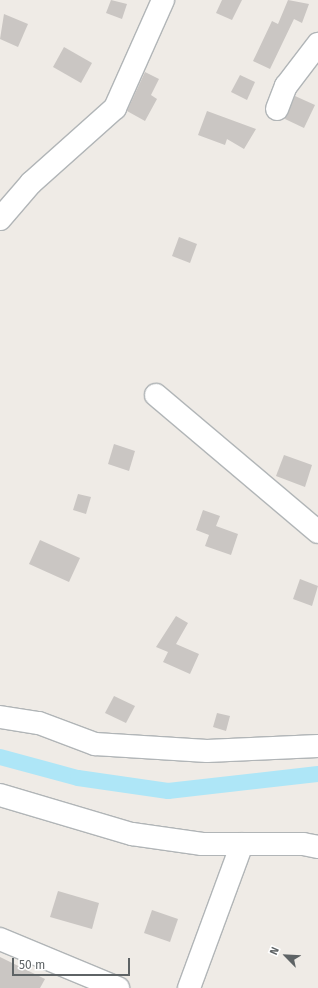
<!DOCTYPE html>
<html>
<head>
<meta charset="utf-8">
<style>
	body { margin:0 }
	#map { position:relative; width:318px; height:988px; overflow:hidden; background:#efebe6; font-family:"Fira Sans",sans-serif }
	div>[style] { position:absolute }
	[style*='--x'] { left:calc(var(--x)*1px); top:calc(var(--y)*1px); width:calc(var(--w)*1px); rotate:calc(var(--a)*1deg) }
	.canal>* { height:16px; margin:-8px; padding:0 8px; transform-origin:8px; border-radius:8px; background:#aee6f7 }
	.building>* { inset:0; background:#cac6c3 }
	.roads { filter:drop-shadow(1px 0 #b1b5b7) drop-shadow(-1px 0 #b1b5b7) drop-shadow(0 1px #b1b5b7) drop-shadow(0 -1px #b1b5b7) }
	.minor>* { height:22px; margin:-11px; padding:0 11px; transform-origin:11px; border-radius:11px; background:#fff }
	span { translate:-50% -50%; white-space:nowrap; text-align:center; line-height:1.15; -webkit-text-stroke:3px #fff; paint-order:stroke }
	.north { position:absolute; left:266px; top:936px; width:40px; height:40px; -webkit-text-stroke:3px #fff; paint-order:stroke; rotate:294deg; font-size:11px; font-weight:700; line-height:16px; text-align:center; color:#5e6365 }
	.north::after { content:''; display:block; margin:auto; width:14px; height:18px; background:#5e6365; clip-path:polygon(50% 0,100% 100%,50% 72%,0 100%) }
	.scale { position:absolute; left:12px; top:958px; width:118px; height:18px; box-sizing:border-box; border:2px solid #5e6365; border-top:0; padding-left:5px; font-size:12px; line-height:14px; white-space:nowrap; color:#5e6365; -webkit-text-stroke:3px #fff; paint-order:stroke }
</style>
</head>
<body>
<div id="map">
	<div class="canal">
		<i style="--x:0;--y:757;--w:81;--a:15.1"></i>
		<i style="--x:78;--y:778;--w:91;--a:8.2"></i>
		<i style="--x:168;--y:791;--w:151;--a:-6.5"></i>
	</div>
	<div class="building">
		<i style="clip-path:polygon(111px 0,127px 4px,122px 19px,106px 13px)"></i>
		<i style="clip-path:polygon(222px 0,242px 0,232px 20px,216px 13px)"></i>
		<i style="clip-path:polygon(288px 0,309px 4px,302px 23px,294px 19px,270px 69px,253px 61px,272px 21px,278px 24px)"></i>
		<i style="clip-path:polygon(4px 14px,28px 24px,18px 47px,0 39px)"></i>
		<i style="clip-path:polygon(64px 47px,92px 63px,81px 83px,53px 67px)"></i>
		<i style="clip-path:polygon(145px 72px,159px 79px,151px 95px,157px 99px,145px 121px,127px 111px)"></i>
		<i style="clip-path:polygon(240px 75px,255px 82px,247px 100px,231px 92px)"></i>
		<i style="clip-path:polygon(295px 96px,315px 105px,304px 128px,285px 119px)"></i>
		<i style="clip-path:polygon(207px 111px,256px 129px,244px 149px,227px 139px,225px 145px,198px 135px)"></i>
		<i style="clip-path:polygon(179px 237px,197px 244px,190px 263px,172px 256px)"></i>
		<i style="clip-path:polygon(114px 444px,135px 451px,129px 471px,108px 464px)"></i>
		<i style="clip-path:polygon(284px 455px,312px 465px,305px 487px,276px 476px)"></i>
		<i style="clip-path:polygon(78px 494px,91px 497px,86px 514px,73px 510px)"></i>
		<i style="clip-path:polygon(203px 510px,220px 516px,216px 526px,238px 534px,231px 555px,205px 546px,209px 535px,196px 530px)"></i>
		<i style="clip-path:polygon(40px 540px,80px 558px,69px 582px,29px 564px)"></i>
		<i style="clip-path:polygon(300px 579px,318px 586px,312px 606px,293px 599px)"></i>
		<i style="clip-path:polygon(176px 616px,188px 623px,176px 644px,199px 654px,190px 674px,163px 662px,168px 652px,156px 647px)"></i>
		<i style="clip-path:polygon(114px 696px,135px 706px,126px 723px,105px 713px)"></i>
		<i style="clip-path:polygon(217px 713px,230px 716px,226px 731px,213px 727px)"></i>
		<i style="clip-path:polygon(58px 891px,99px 903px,92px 929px,50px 917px)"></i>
		<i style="clip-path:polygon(152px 910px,178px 919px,170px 942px,144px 933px)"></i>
		<i style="clip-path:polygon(0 957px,45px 979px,40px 988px,0 988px)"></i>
	</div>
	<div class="roads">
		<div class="minor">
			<i style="--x:277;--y:109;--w:25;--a:-69"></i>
			<i style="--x:286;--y:86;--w:53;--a:-52.7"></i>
			<i style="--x:0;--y:219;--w:48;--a:-49.3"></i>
			<i style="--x:31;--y:183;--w:113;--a:-41.8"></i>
			<i style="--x:115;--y:108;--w:118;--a:-66"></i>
			<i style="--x:156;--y:395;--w:212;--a:40.2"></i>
			<i style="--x:0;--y:717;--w:39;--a:9"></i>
			<i style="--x:39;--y:723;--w:60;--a:20.6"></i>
			<i style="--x:95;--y:744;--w:112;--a:3.6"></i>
			<i style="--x:207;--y:751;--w:111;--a:-2.6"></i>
			<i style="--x:0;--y:795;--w:138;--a:16.5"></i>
			<i style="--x:132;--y:834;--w:71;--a:8.1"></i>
			<i style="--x:202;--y:844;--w:101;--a:0"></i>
			<i style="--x:303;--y:844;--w:15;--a:11"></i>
			<i style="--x:0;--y:939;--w:128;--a:22.6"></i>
			<i style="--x:189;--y:988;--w:153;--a:-69.8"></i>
		</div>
	</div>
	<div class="north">N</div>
	<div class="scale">50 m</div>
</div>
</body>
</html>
